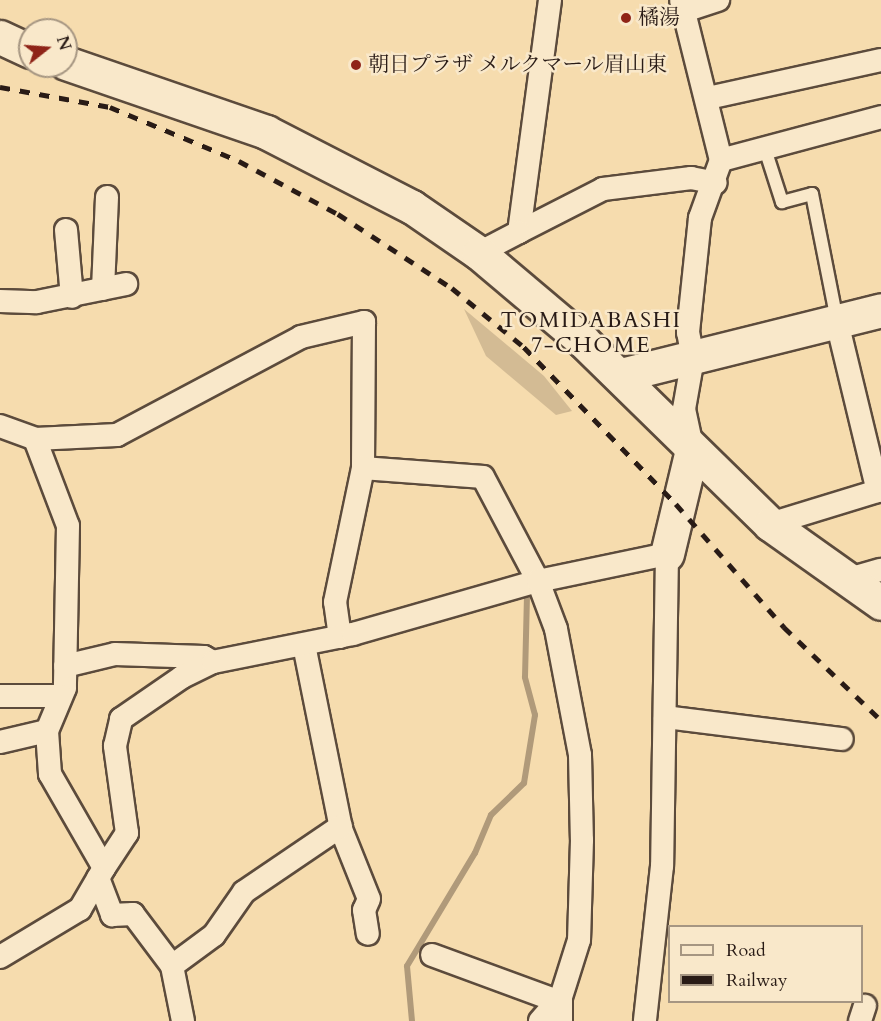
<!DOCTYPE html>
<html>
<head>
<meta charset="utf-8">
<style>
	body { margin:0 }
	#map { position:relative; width:881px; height:1021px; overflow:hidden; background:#f6dcae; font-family:Cardo,"Noto Serif JP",serif }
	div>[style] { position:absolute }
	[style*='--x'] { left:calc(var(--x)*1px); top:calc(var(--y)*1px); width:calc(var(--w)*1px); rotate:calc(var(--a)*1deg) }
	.green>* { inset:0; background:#d3bb94 }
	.stream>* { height:6px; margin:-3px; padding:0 3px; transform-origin:3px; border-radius:3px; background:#b09a7a }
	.roads { filter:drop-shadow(2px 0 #5c4b3c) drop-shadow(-2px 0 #5c4b3c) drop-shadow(0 2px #5c4b3c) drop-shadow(0 -2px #5c4b3c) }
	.lane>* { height:12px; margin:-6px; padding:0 6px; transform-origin:6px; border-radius:6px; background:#f9e8ca }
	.street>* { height:22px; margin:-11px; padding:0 11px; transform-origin:11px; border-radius:11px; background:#f9e8ca }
	.secondary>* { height:33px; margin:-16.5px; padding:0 16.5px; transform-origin:16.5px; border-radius:16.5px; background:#f9e8ca }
	.rail>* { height:4.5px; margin-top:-2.25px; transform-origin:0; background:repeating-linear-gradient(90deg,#291b16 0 10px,transparent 0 20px) }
	.dots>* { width:16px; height:16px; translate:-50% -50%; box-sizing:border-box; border:3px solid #f9e8ca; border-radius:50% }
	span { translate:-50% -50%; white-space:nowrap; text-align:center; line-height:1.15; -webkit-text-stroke:5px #f9e8ca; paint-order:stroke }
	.poi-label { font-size:21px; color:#291b16 }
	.left { translate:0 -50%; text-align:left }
	.neighbourhood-label { font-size:22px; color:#291b16; letter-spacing:1.5px }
	.legend { position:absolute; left:668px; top:925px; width:195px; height:78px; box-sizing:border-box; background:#f9e8ca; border:2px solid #a69682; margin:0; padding:8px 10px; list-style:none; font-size:18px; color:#291b16 }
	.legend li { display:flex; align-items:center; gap:12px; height:30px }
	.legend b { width:30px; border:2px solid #a69682 }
	.north { position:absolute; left:18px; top:18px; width:60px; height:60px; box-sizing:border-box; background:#f9e8ca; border:2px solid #a69682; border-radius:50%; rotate:73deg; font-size:16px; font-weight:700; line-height:24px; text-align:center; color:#291b16 }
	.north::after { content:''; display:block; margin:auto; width:21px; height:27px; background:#8f2418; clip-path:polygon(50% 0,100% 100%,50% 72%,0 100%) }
</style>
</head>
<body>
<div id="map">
	<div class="green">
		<i style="clip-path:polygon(464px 309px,544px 376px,572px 411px,556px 415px,486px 356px)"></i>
	</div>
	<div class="stream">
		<i style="--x:412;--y:1021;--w:55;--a:-95.2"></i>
		<i style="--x:407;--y:966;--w:132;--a:-59"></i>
		<i style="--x:475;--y:853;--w:41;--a:-67.2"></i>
		<i style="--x:491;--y:815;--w:46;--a:-44.1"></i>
		<i style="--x:524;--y:783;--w:69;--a:-80.8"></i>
		<i style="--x:535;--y:715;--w:39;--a:-105"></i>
		<i style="--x:525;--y:677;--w:80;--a:-88.6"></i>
	</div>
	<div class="roads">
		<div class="lane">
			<i style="--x:765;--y:149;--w:56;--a:72.2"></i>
			<i style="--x:782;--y:202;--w:31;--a:-15"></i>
			<i style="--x:812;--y:194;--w:128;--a:78.8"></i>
		</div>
		<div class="street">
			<i style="--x:550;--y:0;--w:234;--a:97.6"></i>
			<i style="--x:519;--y:232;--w:94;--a:-27.1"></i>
			<i style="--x:603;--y:189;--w:89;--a:-7.1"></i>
			<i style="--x:691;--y:178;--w:25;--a:11"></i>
			<i style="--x:681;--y:0;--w:165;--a:76"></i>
			<i style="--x:721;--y:160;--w:62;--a:109.9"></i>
			<i style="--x:700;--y:218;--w:115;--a:96"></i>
			<i style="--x:688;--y:332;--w:26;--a:79"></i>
			<i style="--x:693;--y:358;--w:52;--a:100"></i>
			<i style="--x:684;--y:409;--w:40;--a:78"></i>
			<i style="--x:684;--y:11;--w:36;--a:-18"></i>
			<i style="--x:708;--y:98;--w:177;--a:-12.4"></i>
			<i style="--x:721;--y:160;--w:166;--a:-15"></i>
			<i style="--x:66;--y:230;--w:67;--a:84.9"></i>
			<i style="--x:479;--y:253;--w:45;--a:-27.7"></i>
			<i style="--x:103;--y:289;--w:92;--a:-87.5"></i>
			<i style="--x:0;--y:301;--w:37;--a:2"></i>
			<i style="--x:37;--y:302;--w:91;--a:-11.4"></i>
			<i style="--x:837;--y:322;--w:174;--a:76.4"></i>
			<i style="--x:0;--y:426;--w:37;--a:20"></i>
			<i style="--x:35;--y:439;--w:93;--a:69.2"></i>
			<i style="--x:68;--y:526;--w:162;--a:91.1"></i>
			<i style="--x:65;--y:688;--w:47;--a:112.7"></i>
			<i style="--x:47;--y:731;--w:43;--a:86"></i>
			<i style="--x:50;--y:774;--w:108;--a:60.1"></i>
			<i style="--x:104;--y:868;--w:48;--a:120.3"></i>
			<i style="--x:80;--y:909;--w:93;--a:149"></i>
			<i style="--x:35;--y:439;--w:82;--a:-2.8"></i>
			<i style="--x:117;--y:435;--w:208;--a:-28"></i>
			<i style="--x:301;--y:337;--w:65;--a:-13.4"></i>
			<i style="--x:364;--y:322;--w:146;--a:90.4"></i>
			<i style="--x:363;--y:468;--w:120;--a:4.3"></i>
			<i style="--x:483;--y:477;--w:118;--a:62.1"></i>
			<i style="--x:538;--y:581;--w:51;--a:69.4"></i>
			<i style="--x:556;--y:629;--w:128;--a:79.2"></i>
			<i style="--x:580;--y:755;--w:85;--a:88.7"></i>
			<i style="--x:582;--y:840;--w:100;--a:91.7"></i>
			<i style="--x:579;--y:940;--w:60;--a:107.5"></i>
			<i style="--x:561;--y:997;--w:24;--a:90"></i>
			<i style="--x:770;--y:524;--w:116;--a:-17"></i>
			<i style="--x:845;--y:580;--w:37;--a:-16"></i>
			<i style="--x:340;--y:637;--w:35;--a:-98"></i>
			<i style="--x:335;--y:602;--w:137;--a:-78.2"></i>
			<i style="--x:304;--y:645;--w:188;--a:78.6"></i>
			<i style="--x:341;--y:829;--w:75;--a:68.2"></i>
			<i style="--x:369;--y:899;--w:12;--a:114"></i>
			<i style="--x:364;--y:910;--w:24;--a:81"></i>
			<i style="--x:65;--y:666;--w:51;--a:-13.5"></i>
			<i style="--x:115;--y:654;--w:89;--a:1.9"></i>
			<i style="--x:204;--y:657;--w:10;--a:29"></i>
			<i style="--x:0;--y:696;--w:61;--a:0"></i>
			<i style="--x:665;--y:717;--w:178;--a:7.1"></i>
			<i style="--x:0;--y:742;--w:48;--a:-13.2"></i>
			<i style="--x:104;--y:868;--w:42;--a:-56.7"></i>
			<i style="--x:127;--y:833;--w:88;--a:-97.9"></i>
			<i style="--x:115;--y:746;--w:28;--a:-77"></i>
			<i style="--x:121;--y:719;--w:74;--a:-34.5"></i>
			<i style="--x:182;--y:677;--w:34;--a:-26"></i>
			<i style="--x:213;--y:662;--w:143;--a:-11.3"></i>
			<i style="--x:353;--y:634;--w:192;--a:-16"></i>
			<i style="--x:538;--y:581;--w:132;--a:-11.8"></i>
			<i style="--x:667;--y:554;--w:312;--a:90.9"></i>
			<i style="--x:662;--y:866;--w:156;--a:96.3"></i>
			<i style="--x:98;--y:878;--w:40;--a:69"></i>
			<i style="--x:112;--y:915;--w:21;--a:-3"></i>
			<i style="--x:133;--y:914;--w:65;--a:53.1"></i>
			<i style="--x:172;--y:966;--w:56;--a:78.7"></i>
			<i style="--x:432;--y:955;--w:133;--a:20.2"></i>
			<i style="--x:172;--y:966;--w:52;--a:-36.4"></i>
			<i style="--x:214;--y:935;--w:52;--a:-55.1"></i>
			<i style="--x:244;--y:892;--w:117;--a:-34.2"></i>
			<i style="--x:540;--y:1021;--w:32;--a:-49"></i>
			<i style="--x:860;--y:1021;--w:16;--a:-72"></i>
		</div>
		<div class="secondary">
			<i style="--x:0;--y:37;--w:33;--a:25"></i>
			<i style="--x:66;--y:63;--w:212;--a:19"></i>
			<i style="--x:266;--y:132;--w:164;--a:27.2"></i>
			<i style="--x:412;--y:207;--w:81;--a:34.5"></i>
			<i style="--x:479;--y:253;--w:136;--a:40.2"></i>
			<i style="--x:583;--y:341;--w:262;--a:44.4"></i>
			<i style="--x:770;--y:524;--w:136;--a:35.4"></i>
			<i style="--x:621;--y:375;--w:268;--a:-14"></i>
			<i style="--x:667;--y:554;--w:107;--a:-76.5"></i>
		</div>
	</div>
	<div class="rail">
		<i style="--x:0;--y:87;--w:112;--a:10.3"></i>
		<i style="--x:110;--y:107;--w:140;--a:22.7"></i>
		<i style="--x:239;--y:161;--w:112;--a:28.2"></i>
		<i style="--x:338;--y:214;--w:136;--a:33"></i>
		<i style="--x:452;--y:288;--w:93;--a:39.3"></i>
		<i style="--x:524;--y:347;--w:219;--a:45.9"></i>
		<i style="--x:676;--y:504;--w:164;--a:48.7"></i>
		<i style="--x:784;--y:627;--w:134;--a:43.8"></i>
	</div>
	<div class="dots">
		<i style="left:626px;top:18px;background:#8f2418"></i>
		<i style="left:356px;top:65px;background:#8f2418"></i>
	</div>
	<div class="poi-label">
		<span class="left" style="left:638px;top:18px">橘湯</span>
		<span class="left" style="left:368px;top:65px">朝日プラザ メルクマール眉山東</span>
	</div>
	<div class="neighbourhood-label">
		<span style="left:591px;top:333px">TOMIDABASHI<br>7-CHOME</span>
	</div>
	<ul class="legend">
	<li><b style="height:8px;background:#f9e8ca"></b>Road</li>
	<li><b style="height:8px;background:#291b16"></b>Railway</li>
	</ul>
	<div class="north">N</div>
</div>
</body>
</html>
